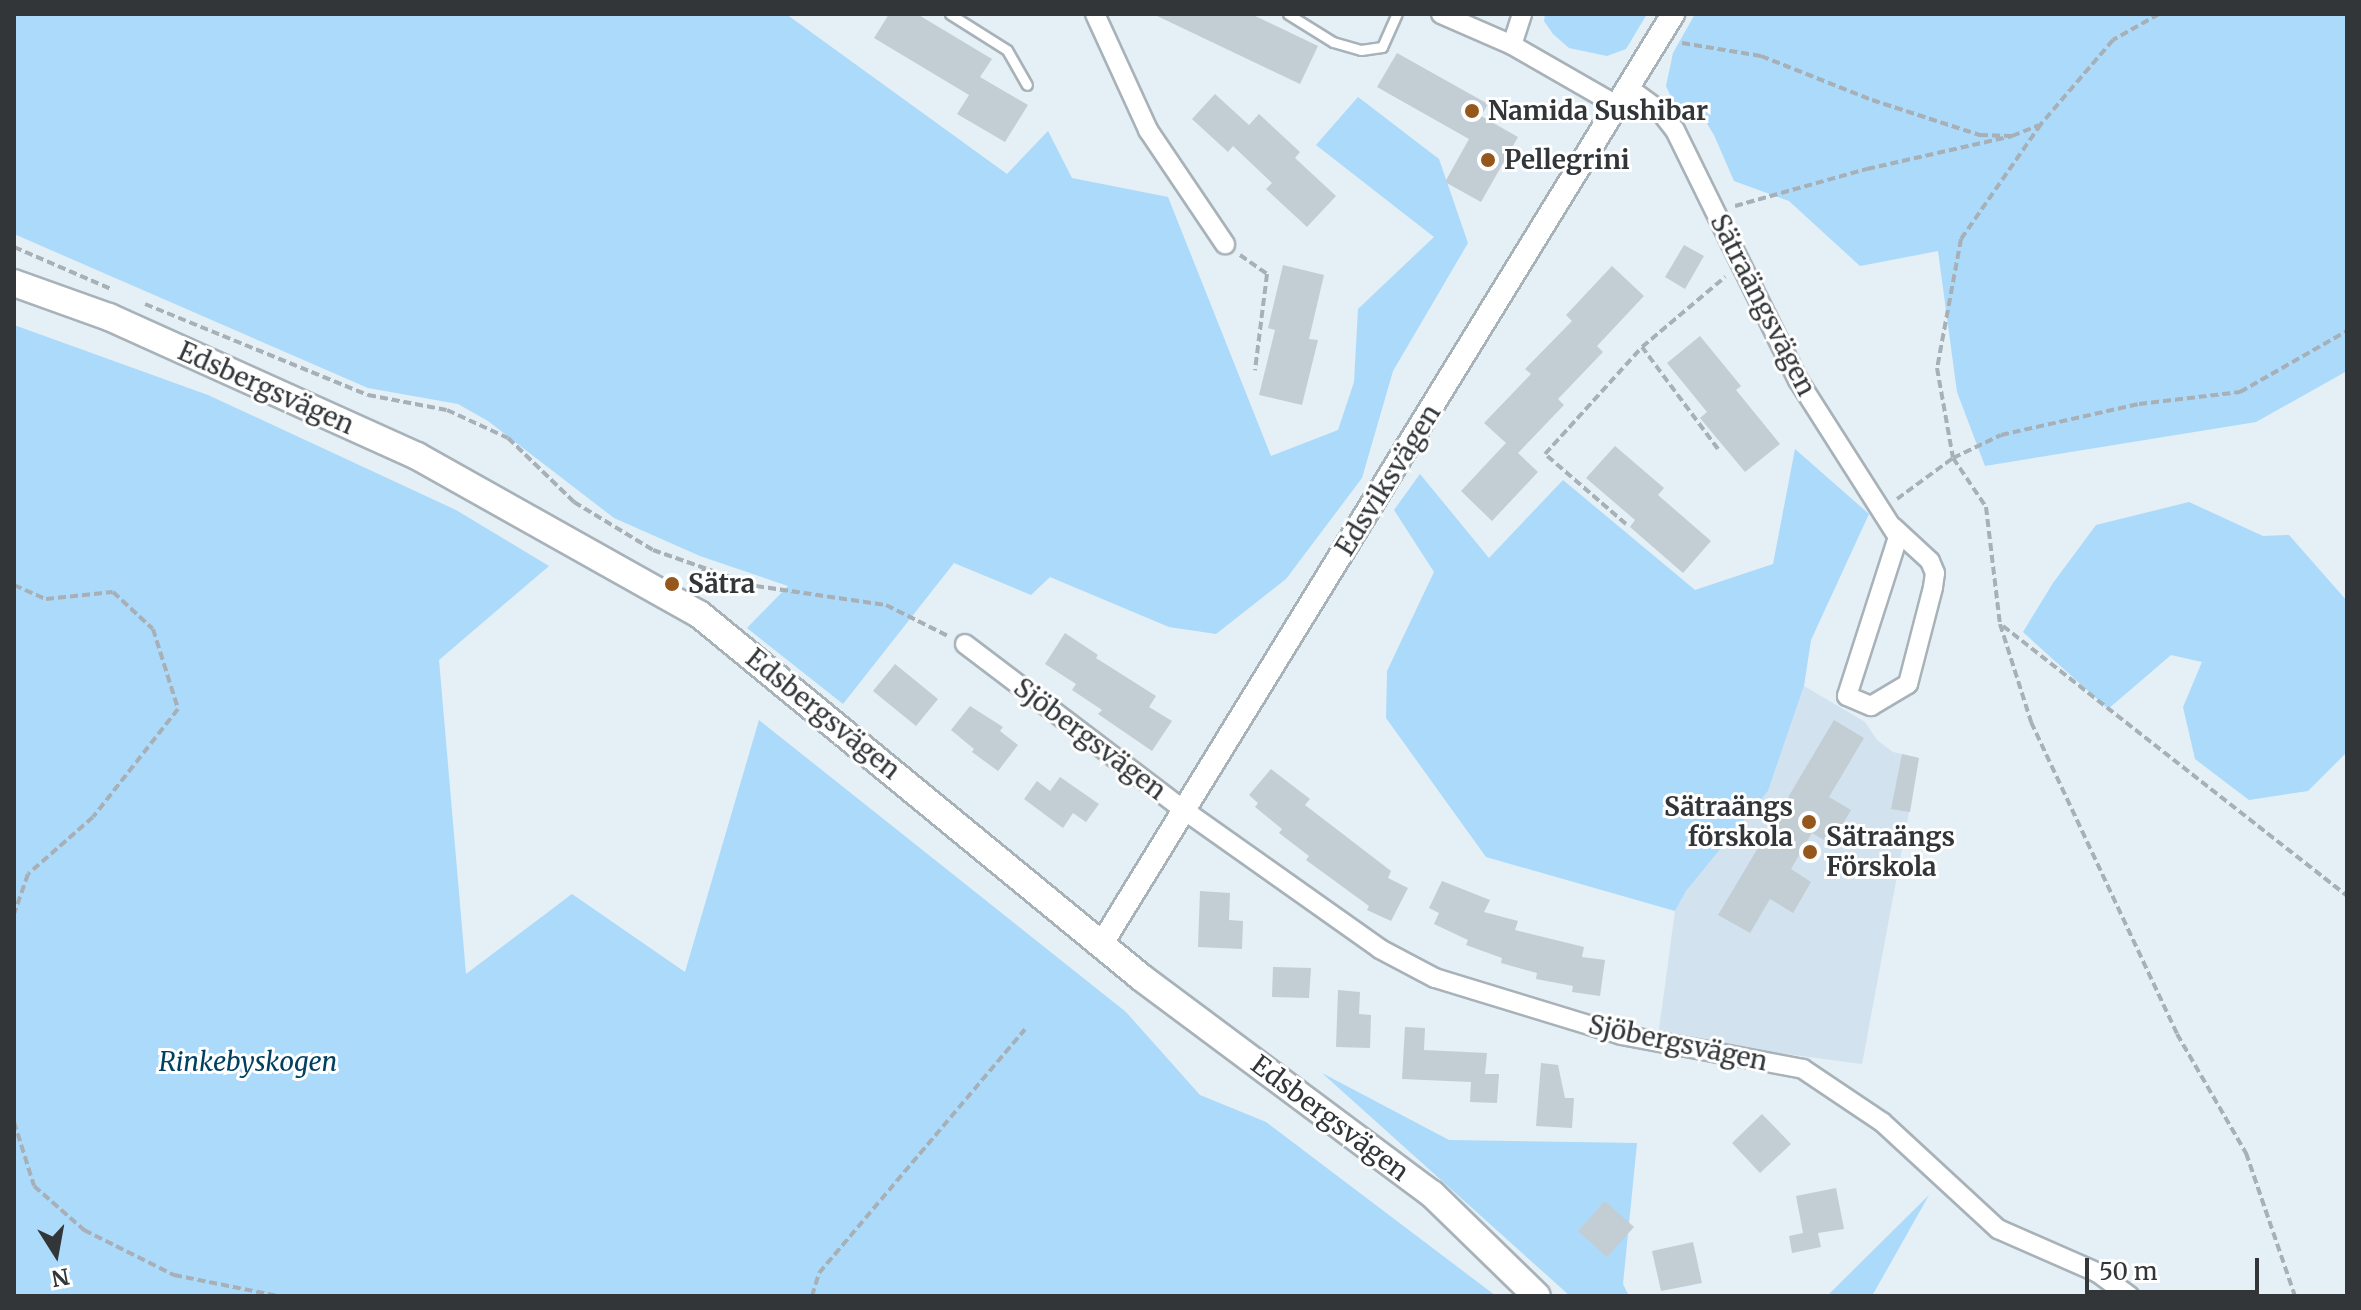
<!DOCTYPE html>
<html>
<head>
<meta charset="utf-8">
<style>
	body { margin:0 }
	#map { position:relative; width:2361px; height:1310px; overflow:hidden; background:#e4eff6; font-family:Merriweather,serif }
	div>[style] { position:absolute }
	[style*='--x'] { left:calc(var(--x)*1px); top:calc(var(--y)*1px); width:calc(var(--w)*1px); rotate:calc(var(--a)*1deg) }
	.built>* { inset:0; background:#d2e2ee }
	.green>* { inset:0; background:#abdafb }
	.building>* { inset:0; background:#c3cdd4 }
	.path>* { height:4px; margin-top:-2px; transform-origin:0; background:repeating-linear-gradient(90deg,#a7b0b6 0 8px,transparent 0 12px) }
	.roads { filter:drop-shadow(2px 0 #a8b2b9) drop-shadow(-2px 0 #a8b2b9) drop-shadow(0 2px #a8b2b9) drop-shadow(0 -2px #a8b2b9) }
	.service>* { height:9px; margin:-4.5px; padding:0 4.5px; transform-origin:4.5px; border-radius:4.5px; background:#fff }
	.minor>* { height:18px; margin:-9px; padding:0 9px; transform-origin:9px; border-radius:9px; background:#fff }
	.tertiary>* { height:22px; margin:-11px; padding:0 11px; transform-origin:11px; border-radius:11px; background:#fff }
	.secondary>* { height:26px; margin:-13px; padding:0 13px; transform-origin:13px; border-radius:13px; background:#fff }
	.dots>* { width:22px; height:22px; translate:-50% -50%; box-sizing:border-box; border:4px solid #fff; border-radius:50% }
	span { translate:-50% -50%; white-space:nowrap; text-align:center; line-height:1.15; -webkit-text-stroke:6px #fff; paint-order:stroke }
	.poi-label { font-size:26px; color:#323639; font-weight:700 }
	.left { translate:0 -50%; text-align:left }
	.right { translate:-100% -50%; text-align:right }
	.street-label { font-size:26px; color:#323639 }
	.park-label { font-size:26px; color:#004061; font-style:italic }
	.frame { position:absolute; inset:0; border:16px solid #323639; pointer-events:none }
	.north { position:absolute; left:16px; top:1214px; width:80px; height:80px; -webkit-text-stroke:6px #fff; paint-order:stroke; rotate:169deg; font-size:22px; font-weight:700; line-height:32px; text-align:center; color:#323639 }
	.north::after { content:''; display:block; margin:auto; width:28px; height:36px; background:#323639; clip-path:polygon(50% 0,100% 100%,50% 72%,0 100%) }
	.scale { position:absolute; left:2085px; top:1258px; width:174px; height:36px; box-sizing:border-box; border:4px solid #323639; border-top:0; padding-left:10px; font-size:24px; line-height:28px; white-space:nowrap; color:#323639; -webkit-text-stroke:6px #fff; paint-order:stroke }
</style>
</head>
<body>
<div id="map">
	<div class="built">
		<i style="clip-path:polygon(1804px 686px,1865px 722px,1877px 740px,1893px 752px,1919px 758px,1862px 1064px,1658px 1037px,1675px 911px,1686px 891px,1768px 791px)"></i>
	</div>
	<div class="green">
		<i style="clip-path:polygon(14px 14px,786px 14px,1007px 174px,1048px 131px,1072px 178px,1168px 197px,1271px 456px,1338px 430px,1354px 382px,1358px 309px,1434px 237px,1316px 145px,1358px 97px,1439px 159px,1468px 243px,1393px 371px,1362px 478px,1286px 579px,1216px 634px,1169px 627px,1050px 577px,1031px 595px,954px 563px,843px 704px,747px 628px,788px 586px,700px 556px,614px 518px,488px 421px,458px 404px,368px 388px,14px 234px)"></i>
		<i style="clip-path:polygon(1545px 14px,1647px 14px,1626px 49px,1607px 56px,1569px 48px,1553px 34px,1544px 21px)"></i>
		<i style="clip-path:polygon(1695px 14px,2347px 14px,2347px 371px,2256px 422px,1985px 466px,1957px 392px,1938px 251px,1860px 266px,1789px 201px,1734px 181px,1714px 135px,1695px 104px,1679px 114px,1666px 86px,1673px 53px)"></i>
		<i style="clip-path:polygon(14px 325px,208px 395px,456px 510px,549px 566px,439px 660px,466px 974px,572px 894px,685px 972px,759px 720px,1126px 1012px,1200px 1095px,1266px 1122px,1496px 1296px,14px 1296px)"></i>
		<i style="clip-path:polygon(1795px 449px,1869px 514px,1811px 640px,1804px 686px,1768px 791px,1686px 891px,1675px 911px,1486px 857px,1386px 718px,1387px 671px,1434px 572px,1394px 510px,1420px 474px,1489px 558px,1563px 480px,1695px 590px,1773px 564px)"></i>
		<i style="clip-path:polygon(2189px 502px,2263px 536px,2289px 535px,2347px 601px,2347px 752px,2308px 791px,2249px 800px,2195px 759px,2183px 707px,2202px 662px,2171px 655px,2108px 709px,2023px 632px,2053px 583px,2096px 525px)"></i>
		<i style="clip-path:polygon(1322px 1073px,1449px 1140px,1637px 1143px,1623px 1284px,1629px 1296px,1570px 1296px)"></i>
		<i style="clip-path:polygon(1929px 1195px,1872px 1296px,1827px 1296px)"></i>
	</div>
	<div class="building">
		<i style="clip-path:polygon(889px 14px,917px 14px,992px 59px,980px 77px,1028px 105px,1005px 142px,957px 114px,969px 95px,874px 38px)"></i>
		<i style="clip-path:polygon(1153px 14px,1251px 14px,1318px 46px,1300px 84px)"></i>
		<i style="clip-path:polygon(1397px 53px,1488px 104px,1481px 116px,1518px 137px,1481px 202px,1445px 182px,1469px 139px,1377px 87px)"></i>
		<i style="clip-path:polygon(1215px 94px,1249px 125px,1259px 114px,1300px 152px,1295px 158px,1336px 196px,1307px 227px,1266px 189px,1272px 183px,1233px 146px,1228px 152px,1192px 119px)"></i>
		<i style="clip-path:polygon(1684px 245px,1704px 256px,1685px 289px,1665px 277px)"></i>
		<i style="clip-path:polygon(1283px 265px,1324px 275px,1309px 339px,1318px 340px,1302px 405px,1259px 395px,1275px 330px,1268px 328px)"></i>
		<i style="clip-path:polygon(1612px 266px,1644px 296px,1597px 346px,1603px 352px,1558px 399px,1564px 405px,1518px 453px,1538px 472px,1492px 521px,1461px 491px,1506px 443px,1484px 423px,1531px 374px,1525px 369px,1572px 321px,1566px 315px)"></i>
		<i style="clip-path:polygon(1700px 336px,1741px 386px,1736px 390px,1780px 444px,1745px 472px,1700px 418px,1707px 412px,1667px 363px)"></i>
		<i style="clip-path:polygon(1615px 446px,1664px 488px,1658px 495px,1711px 541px,1683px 573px,1630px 527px,1635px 520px,1586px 478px)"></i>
		<i style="clip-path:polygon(1065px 633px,1098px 655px,1096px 658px,1156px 696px,1149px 707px,1172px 721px,1152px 751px,1098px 714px,1102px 710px,1072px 690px,1076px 684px,1045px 664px)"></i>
		<i style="clip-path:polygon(895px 664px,938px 699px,916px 726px,873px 691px)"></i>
		<i style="clip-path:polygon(970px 706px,1003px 727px,1000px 731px,1018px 745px,998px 771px,972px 752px,974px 749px,951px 730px)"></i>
		<i style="clip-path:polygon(1834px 720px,1864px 738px,1829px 797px,1851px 810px,1831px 844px,1812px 833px,1791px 869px,1811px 882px,1793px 913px,1770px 899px,1750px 933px,1718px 915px)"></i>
		<i style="clip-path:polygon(1902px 754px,1919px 758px,1910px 812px,1891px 809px)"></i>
		<i style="clip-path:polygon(1271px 769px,1310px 799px,1305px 805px,1391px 871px,1388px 878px,1408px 888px,1391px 921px,1367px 910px,1369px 906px,1306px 860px,1309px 856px,1279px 833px,1282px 829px,1255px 807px,1258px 803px,1249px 795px)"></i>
		<i style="clip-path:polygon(1060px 777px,1099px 804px,1086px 822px,1073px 813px,1063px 828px,1024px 799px,1037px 781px,1050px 791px)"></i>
		<i style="clip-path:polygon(1442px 881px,1490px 900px,1484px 912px,1518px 921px,1515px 930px,1584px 947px,1582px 957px,1605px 960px,1600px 996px,1572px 992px,1573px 986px,1536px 979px,1537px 973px,1501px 963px,1502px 958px,1466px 945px,1468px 940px,1434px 924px,1439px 913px,1429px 908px)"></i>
		<i style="clip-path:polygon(1200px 891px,1230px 893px,1229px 920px,1243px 921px,1242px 949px,1198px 947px)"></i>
		<i style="clip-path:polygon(1273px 967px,1311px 968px,1309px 998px,1272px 997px)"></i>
		<i style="clip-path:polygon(1338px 990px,1360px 992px,1359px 1014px,1371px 1015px,1370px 1048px,1336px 1047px)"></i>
		<i style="clip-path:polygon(1405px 1027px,1425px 1028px,1424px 1050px,1487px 1053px,1485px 1074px,1499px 1074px,1497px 1103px,1470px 1102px,1471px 1082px,1402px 1079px)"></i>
		<i style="clip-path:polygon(1541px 1063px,1558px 1065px,1565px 1098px,1574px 1098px,1572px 1128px,1536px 1126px)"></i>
		<i style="clip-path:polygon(1762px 1114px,1791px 1144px,1760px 1173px,1732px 1143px)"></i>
		<i style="clip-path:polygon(1836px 1188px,1844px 1229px,1818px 1233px,1821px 1247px,1792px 1253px,1789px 1236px,1803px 1233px,1796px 1196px)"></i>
		<i style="clip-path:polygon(1605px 1201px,1634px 1227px,1607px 1257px,1578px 1231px)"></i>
		<i style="clip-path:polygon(1693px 1242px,1702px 1283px,1661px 1291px,1652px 1251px)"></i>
	</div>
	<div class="path">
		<i style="--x:2159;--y:14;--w:53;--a:150.5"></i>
		<i style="--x:2113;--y:40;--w:111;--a:130.6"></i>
		<i style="--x:2041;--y:124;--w:140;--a:124.8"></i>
		<i style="--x:1961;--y:239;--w:131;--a:100.5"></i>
		<i style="--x:1937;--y:368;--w:91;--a:79.9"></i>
		<i style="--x:1953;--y:458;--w:59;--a:56"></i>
		<i style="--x:1986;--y:507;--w:118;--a:83.2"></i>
		<i style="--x:2000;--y:624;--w:103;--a:72.4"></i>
		<i style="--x:2031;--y:722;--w:344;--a:64.9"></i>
		<i style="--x:2177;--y:1034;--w:138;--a:59.9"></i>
		<i style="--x:2246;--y:1153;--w:151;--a:71.1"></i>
		<i style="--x:1682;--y:43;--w:80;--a:9.3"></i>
		<i style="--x:1761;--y:56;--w:119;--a:21.6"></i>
		<i style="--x:1872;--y:100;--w:114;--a:18"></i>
		<i style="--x:1980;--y:135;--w:32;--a:2"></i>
		<i style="--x:1735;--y:206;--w:137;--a:-15.7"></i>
		<i style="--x:1867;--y:169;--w:149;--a:-12.8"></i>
		<i style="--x:2012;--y:136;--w:29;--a:-22"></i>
		<i style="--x:14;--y:247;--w:106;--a:23.4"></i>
		<i style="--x:1240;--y:255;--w:33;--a:35"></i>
		<i style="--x:1267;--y:274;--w:97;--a:97.1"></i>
		<i style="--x:145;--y:304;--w:241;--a:22.2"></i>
		<i style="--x:368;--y:395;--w:80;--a:10.8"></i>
		<i style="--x:447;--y:410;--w:67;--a:24.7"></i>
		<i style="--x:508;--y:438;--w:92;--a:44.1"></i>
		<i style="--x:574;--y:502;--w:92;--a:31.3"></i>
		<i style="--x:653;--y:550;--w:109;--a:19.3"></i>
		<i style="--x:756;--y:586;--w:131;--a:8.3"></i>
		<i style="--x:886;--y:605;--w:69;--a:26.6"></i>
		<i style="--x:1718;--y:449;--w:127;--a:-126.7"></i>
		<i style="--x:1642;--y:347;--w:109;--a:-40.1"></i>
		<i style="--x:1897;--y:499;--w:69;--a:-36.2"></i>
		<i style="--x:1953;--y:458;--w:53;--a:-25.6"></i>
		<i style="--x:2001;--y:435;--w:141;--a:-12.7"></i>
		<i style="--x:2139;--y:404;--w:102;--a:-6.8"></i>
		<i style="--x:2240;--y:392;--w:123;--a:-29.7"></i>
		<i style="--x:1626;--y:524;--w:107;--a:-139.2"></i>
		<i style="--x:1545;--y:454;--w:144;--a:-47.8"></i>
		<i style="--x:691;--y:584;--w:22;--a:-47"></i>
		<i style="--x:14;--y:585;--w:35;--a:24"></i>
		<i style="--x:46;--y:599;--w:67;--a:-6"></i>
		<i style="--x:113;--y:592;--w:54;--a:42.8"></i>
		<i style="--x:153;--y:629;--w:84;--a:72.6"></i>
		<i style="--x:178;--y:709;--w:137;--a:128.2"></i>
		<i style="--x:93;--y:817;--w:86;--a:138.8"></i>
		<i style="--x:28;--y:874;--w:42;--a:109.3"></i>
		<i style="--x:2003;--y:626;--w:437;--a:38.1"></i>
		<i style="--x:14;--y:1122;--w:67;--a:72.6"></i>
		<i style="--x:34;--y:1186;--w:67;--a:41.3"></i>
		<i style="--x:84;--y:1230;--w:101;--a:26.6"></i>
		<i style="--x:174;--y:1275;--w:106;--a:11.4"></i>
		<i style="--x:812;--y:1296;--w:24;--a:-73"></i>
		<i style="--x:819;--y:1273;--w:319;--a:-49.8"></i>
	</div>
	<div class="roads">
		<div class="service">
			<i style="--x:950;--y:14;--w:67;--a:32.3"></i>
			<i style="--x:1007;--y:50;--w:40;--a:60.3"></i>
			<i style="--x:1288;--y:14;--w:53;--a:31.9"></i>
			<i style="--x:1333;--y:42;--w:29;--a:16"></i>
			<i style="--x:1361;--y:50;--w:21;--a:-8"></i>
			<i style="--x:1382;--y:47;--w:36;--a:-66"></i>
		</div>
		<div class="minor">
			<i style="--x:1095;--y:14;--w:128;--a:65.4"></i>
			<i style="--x:1148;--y:130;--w:138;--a:56"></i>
			<i style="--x:1441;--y:14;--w:77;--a:23.6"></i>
			<i style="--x:1512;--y:45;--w:122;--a:29.9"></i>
			<i style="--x:1512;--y:45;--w:33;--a:-72"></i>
			<i style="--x:1630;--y:89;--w:37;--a:36"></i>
			<i style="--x:1660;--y:111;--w:24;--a:52"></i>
			<i style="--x:1675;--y:130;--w:279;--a:63.8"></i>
			<i style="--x:1798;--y:380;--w:186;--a:57.5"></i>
			<i style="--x:1898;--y:537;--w:167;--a:107.8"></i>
			<i style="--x:1847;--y:696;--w:26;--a:23"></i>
			<i style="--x:1871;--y:706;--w:43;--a:-30.7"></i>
			<i style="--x:1908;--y:684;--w:100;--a:-75.5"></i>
			<i style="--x:1933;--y:587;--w:14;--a:-82"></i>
			<i style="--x:1935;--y:573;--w:13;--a:-113"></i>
			<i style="--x:1930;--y:561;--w:50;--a:-137.4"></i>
			<i style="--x:965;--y:644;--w:275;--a:37.2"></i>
			<i style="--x:1184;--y:810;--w:240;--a:35.3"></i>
			<i style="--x:1380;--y:949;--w:62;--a:27.8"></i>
			<i style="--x:1435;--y:978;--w:195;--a:17"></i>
			<i style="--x:1622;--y:1035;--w:184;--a:10.6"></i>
			<i style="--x:1803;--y:1069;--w:95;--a:33.9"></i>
			<i style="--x:1882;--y:1122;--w:158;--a:42.7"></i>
			<i style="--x:1998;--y:1229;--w:109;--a:23.7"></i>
			<i style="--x:2098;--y:1273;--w:39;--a:36"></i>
		</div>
		<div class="tertiary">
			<i style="--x:1101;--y:945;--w:1093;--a:-58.43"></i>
		</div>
		<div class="secondary">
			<i style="--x:14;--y:283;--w:101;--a:19.7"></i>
			<i style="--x:109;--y:317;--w:338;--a:24.3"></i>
			<i style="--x:417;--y:456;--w:323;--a:29.3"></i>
			<i style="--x:699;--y:614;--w:573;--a:39.41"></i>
			<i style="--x:1142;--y:978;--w:362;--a:36.7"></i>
			<i style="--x:1432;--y:1194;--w:146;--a:44.2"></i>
		</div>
	</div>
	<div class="dots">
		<i style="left:1472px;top:111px;background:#95571c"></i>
		<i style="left:1488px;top:160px;background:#95571c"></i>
		<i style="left:672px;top:584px;background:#95571c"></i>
		<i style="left:1809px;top:822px;background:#95571c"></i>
		<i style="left:1810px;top:852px;background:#95571c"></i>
	</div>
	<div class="poi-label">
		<span class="left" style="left:1488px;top:111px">Namida Sushibar</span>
		<span class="left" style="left:1504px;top:160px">Pellegrini</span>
		<span class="left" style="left:688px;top:584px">Sätra</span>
		<span class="right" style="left:1793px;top:822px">Sätraängs<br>förskola</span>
		<span class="left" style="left:1826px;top:852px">Sätraängs<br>Förskola</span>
	</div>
	<div class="street-label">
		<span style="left:1763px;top:305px;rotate:63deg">Sätraängsvägen</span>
		<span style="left:266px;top:388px;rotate:24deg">Edsbergsvägen</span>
		<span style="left:1388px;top:480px;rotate:-58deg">Edsviksvägen</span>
		<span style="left:823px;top:714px;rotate:39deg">Edsbergsvägen</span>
		<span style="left:1090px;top:739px;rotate:37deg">Sjöbergsvägen</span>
		<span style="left:1678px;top:1043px;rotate:12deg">Sjöbergsvägen</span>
		<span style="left:1330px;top:1118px;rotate:37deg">Edsbergsvägen</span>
	</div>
	<div class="park-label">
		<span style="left:248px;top:1062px">Rinkebyskogen</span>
	</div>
	<div class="frame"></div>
	<div class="north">N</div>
	<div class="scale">50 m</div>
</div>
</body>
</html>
